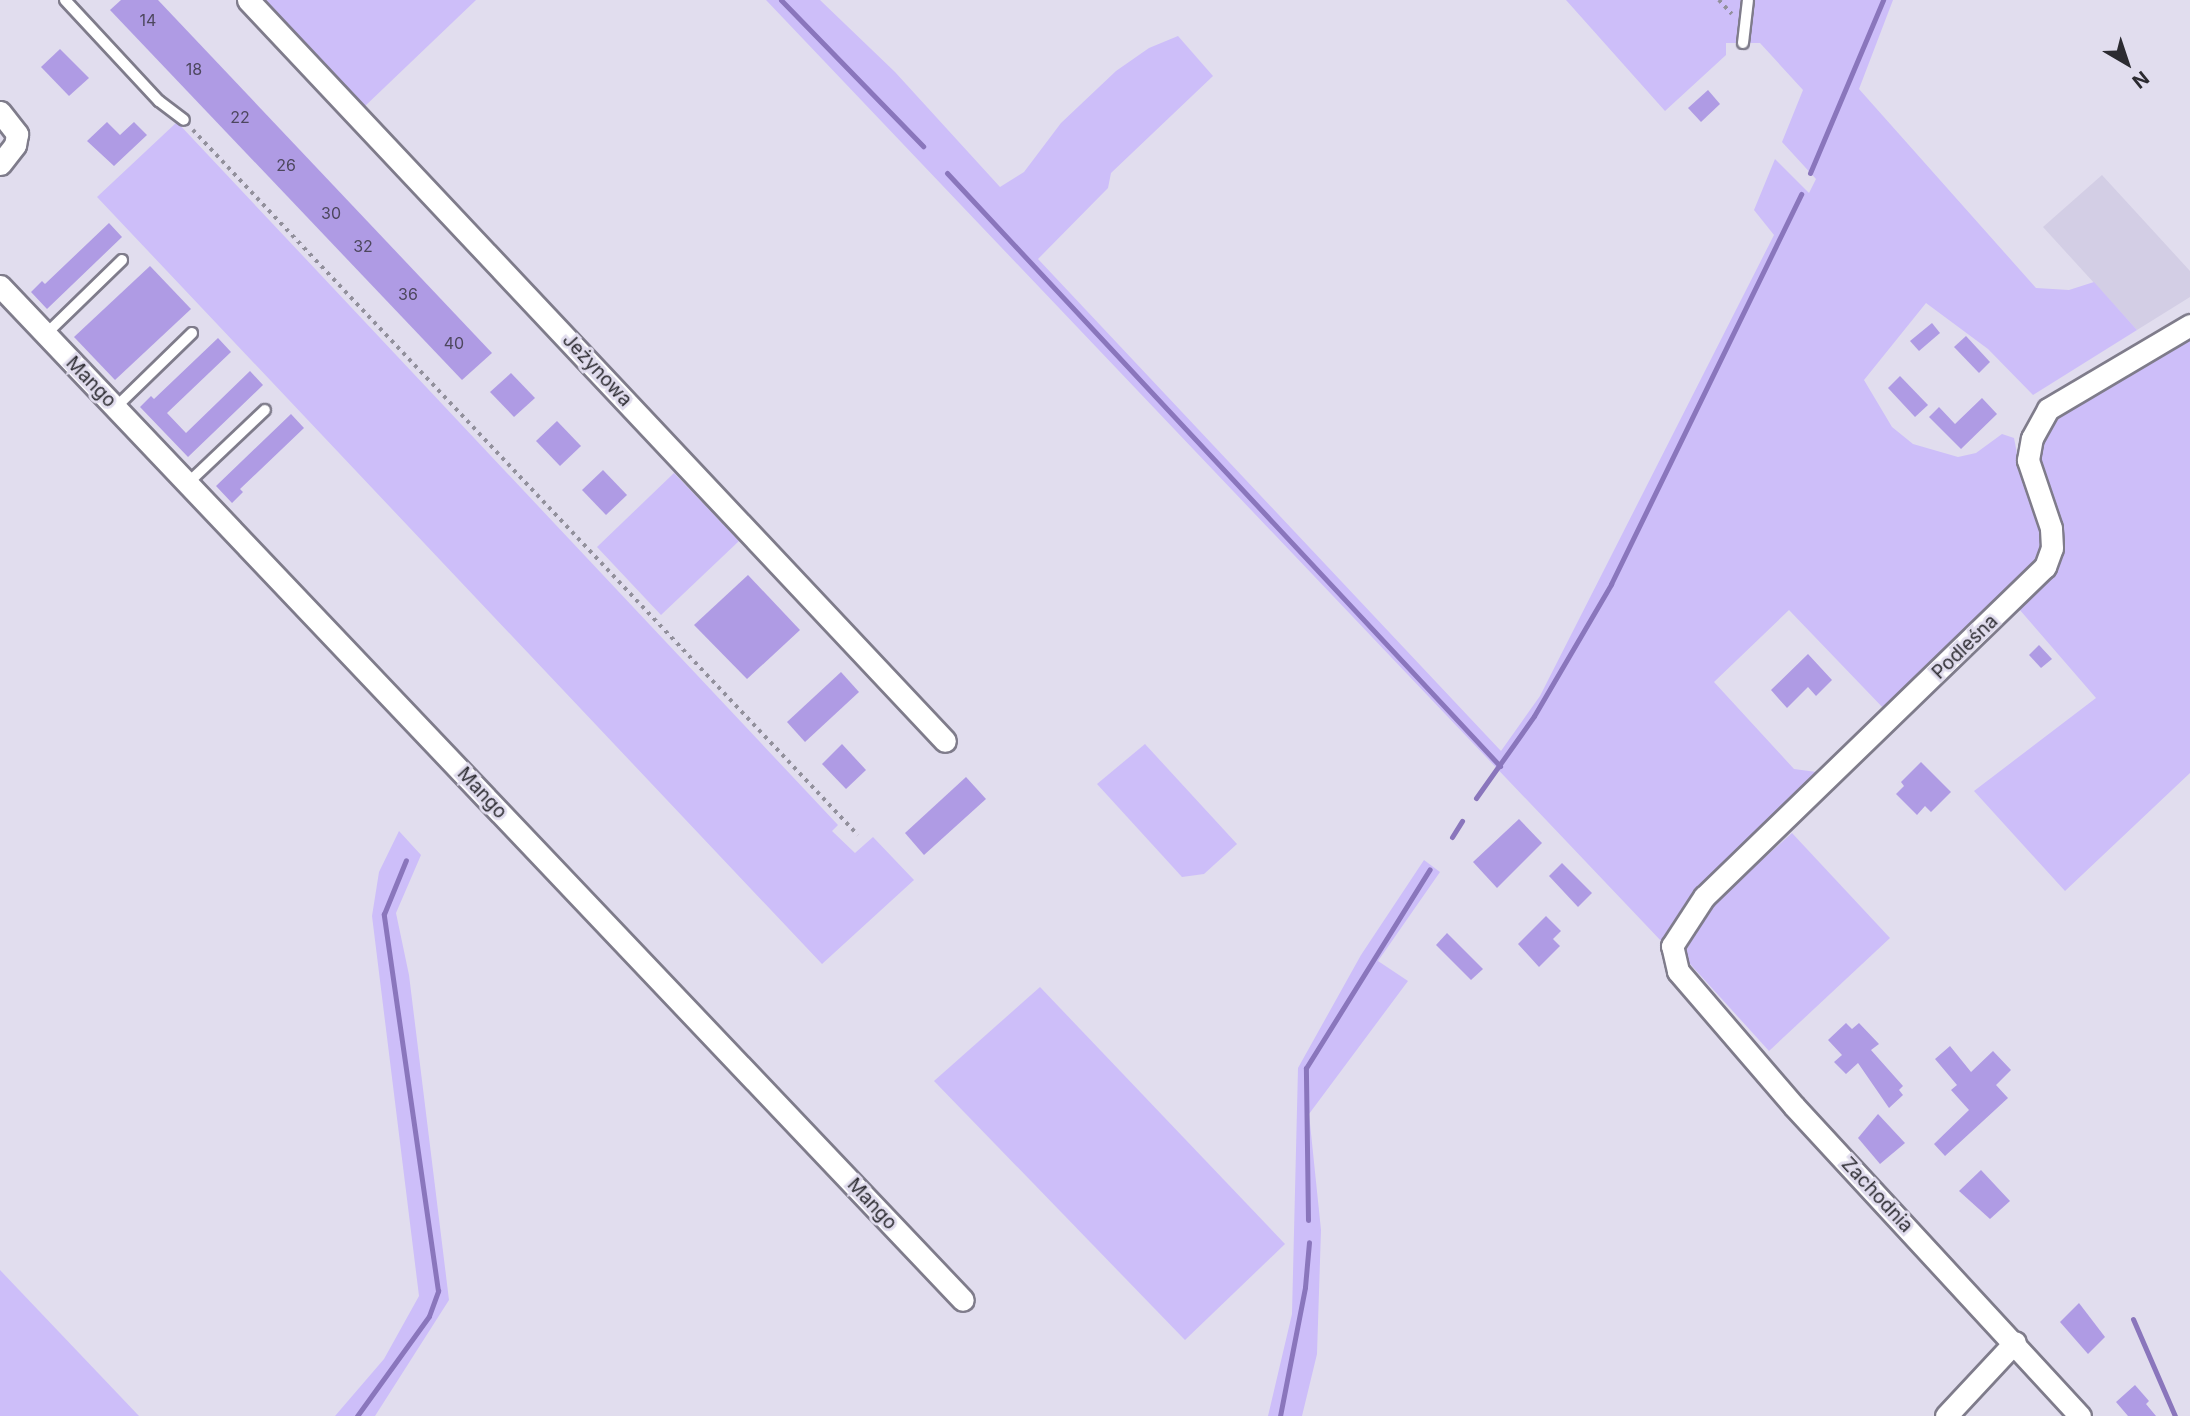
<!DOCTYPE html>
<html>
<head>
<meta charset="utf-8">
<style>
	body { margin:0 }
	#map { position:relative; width:2190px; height:1416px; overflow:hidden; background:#e1ddee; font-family:Inter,sans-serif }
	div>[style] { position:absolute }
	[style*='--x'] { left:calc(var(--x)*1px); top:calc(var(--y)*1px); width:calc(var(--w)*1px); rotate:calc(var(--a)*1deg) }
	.built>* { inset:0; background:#d3cee5 }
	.green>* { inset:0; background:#cdbef9 }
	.stream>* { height:5px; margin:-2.5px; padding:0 2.5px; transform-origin:2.5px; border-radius:2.5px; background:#8a76bc }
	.building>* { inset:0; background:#af9be4 }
	.path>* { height:3.5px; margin-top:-1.75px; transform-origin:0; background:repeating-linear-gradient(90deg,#92909c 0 3.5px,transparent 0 8.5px) }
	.roads { filter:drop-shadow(2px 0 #7f7c8b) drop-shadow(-2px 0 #7f7c8b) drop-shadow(0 2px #7f7c8b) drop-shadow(0 -2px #7f7c8b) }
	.lane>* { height:10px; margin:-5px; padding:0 5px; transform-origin:5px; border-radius:5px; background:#fff }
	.street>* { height:21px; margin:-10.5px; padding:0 10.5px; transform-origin:10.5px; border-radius:10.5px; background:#fff }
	span { translate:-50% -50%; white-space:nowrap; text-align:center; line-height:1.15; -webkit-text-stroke:6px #e1ddee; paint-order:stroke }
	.number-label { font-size:16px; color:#4d475e }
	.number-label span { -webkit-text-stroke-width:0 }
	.street-label { font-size:19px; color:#2c2b31 }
	.north { position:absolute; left:2092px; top:28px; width:70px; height:70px; -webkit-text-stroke:5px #e1ddee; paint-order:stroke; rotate:141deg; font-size:19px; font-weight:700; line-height:28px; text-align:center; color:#2c2b31 }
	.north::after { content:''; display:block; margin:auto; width:24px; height:32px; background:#2c2b31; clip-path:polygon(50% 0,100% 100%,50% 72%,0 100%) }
</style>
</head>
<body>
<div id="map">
	<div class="built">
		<i style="clip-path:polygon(2102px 175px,2190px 271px,2190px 297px,2137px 330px,2043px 227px)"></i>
	</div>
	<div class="green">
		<i style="clip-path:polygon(261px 0,476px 0,363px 108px)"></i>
		<i style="clip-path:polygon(766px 0,820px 0,895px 72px,1000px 187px,1024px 172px,1061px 123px,1116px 71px,1149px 48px,1178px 36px,1213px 76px,1111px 173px,1108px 188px,1038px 259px,1501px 751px,1540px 696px,1774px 235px,1754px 210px,1775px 159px,1809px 193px,1816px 179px,1782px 142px,1803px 90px,1760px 43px,1726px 43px,1726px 55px,1665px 111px,1566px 0,1893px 0,1859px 89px,2036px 288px,2069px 290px,2094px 282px,2137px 330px,2033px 395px,1988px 349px,1926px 303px,1864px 380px,1892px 427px,1913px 444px,1958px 457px,1976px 453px,2002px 434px,2014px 438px,2020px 469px,2045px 534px,2041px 558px,1887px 712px,1789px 610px,1714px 682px,1794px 769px,1824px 773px,1679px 914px,1663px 943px)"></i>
		<i style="clip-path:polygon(177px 122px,838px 825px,832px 831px,855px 853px,873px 837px,914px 880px,822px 964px,97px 197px)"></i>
		<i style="clip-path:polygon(2190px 337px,2190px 773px,2065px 891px,1974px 791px,2096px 698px,2019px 609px,2054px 566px,2034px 455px,2042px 430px,2065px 411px)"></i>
		<i style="clip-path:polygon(674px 473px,739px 541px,661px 615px,597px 547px)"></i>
		<i style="clip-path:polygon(1145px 744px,1237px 844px,1204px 874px,1182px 877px,1097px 784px)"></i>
		<i style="clip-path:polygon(399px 831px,421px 855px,396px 913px,409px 975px,449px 1300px,375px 1416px,335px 1416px,384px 1359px,419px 1296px,372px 916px,379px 872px)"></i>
		<i style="clip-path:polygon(1792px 833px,1890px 938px,1769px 1051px,1681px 954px,1682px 941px,1696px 919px)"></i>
		<i style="clip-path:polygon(1424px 860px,1440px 872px,1378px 961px,1408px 981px,1309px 1114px,1321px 1230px,1317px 1354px,1302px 1416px,1268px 1416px,1292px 1314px,1298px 1068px,1361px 955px)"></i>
		<i style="clip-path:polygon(1040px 987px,1285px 1244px,1185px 1340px,934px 1081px)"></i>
		<i style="clip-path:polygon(0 1270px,139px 1416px,0 1416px)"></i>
	</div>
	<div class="stream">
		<i style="--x:781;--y:0;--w:204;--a:45.8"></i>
		<i style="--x:947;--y:173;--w:811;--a:47"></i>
		<i style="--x:1810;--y:173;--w:188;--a:-67.1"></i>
		<i style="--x:1476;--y:798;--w:100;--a:-54.7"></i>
		<i style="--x:1534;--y:716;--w:153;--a:-59.7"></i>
		<i style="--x:1611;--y:584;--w:434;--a:-64"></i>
		<i style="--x:1452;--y:837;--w:19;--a:-58"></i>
		<i style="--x:1308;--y:1220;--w:152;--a:-90.8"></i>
		<i style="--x:1306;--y:1068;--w:234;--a:-58.1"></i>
		<i style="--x:2133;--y:1319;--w:106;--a:66.6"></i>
		<i style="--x:357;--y:1416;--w:123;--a:-54.2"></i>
		<i style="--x:429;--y:1316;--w:27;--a:-70"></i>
		<i style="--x:438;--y:1291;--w:381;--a:-98.2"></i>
		<i style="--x:384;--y:914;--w:58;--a:-67.8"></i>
		<i style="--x:1280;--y:1416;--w:131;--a:-79"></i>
		<i style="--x:1305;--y:1287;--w:45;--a:-84.9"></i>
	</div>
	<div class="building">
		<i style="clip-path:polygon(121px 0,158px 0,492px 353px,462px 380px,110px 10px)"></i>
		<i style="clip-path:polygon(60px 49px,89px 78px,69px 96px,41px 67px)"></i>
		<i style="clip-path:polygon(1708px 90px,1720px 104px,1701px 122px,1688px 108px)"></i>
		<i style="clip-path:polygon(107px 122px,120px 135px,134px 122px,147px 135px,114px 166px,87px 141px)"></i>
		<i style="clip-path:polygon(109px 223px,122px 237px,47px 309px,31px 292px,42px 281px,45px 284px)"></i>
		<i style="clip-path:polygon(150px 266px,191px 309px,115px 380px,74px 337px)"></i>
		<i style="clip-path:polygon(1932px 323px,1940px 333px,1919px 351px,1910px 341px)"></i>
		<i style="clip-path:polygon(1966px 336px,1990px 362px,1979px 373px,1954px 347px)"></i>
		<i style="clip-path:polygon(218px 338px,231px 352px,167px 413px,186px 433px,250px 371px,263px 385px,188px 457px,140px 407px,151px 396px,154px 399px)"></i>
		<i style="clip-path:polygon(511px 373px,535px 398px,514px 417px,490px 392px)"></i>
		<i style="clip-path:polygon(1900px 376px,1928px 405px,1915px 417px,1888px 388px)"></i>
		<i style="clip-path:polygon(1982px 398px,1997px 414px,1961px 449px,1929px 417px,1939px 407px,1955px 424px)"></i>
		<i style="clip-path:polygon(291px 414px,304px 428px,240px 489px,243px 492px,232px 503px,216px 486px)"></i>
		<i style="clip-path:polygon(557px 421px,581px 446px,560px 466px,536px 441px)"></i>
		<i style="clip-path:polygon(603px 470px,627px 495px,606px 515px,582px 490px)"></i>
		<i style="clip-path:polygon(748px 575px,800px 630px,747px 679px,694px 625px)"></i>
		<i style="clip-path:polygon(2039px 645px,2052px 659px,2041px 668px,2029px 655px)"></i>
		<i style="clip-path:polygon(1808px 654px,1832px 680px,1816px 696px,1808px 687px,1787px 708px,1771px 690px)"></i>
		<i style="clip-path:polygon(841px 672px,859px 692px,805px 742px,787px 722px)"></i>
		<i style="clip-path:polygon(842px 744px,866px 770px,846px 789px,822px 764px)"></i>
		<i style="clip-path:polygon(1921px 762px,1951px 792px,1931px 812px,1925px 806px,1917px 815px,1896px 794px,1904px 786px,1901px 782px)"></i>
		<i style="clip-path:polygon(966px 777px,986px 799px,924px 855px,905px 833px)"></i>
		<i style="clip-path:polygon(1519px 819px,1542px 843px,1497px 888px,1473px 862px)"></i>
		<i style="clip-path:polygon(1562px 863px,1592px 893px,1578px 907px,1549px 876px)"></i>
		<i style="clip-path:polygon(1546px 916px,1561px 931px,1553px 939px,1560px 946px,1539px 967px,1518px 944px)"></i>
		<i style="clip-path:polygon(1447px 933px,1483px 969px,1471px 980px,1436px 945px)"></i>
		<i style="clip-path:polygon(1846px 1023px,1852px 1029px,1859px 1023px,1879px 1044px,1871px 1050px,1903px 1086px,1899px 1090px,1903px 1095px,1889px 1108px,1858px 1063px,1846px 1074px,1834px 1062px,1842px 1055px,1828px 1040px)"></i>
		<i style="clip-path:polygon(1950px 1046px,1971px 1072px,1993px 1051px,2011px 1070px,1996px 1085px,2008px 1098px,1945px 1156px,1934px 1144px,1969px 1110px,1951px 1090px,1957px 1085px,1935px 1059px)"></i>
		<i style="clip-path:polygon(1878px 1114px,1905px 1143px,1880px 1164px,1858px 1138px)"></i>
		<i style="clip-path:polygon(1981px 1170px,2010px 1201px,1990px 1219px,1959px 1191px)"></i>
		<i style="clip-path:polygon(2079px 1303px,2105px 1337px,2088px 1354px,2060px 1322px)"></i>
		<i style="clip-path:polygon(2135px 1385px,2149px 1401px,2146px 1404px,2156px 1416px,2128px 1416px,2116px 1402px)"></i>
	</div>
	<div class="path">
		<i style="--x:1719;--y:0;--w:19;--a:47"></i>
		<i style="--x:193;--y:130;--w:969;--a:46.67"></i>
	</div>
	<div class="roads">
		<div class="lane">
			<i style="--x:65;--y:0;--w:138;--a:47.1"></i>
			<i style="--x:159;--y:101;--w:31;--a:37"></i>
			<i style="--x:1743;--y:43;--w:43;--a:-83.4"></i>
			<i style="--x:46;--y:334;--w:106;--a:-44.2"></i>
			<i style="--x:116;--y:407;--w:106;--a:-44.2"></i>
			<i style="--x:188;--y:483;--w:106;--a:-43.5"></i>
		</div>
		<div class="street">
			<i style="--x:248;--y:0;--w:1017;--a:46.75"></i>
			<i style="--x:0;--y:112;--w:28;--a:52"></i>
			<i style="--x:17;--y:134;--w:11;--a:100"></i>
			<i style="--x:15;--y:145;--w:24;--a:128"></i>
			<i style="--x:0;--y:286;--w:1398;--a:46.48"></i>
			<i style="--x:1946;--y:1416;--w:101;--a:-47"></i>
			<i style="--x:2080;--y:1416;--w:422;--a:-132.7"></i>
			<i style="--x:1794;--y:1106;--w:178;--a:-130.7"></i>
			<i style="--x:1678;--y:971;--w:26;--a:-103"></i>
			<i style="--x:1672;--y:946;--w:59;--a:-56.9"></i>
			<i style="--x:1704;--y:897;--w:475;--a:-44.1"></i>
			<i style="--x:2045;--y:567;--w:20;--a:-70"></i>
			<i style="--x:2052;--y:548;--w:20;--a:-93"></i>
			<i style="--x:2051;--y:528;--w:72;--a:-108.7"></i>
			<i style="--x:2028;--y:460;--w:22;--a:-80"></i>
			<i style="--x:2032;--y:438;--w:33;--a:-61"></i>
			<i style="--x:2048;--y:409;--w:165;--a:-30.6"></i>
		</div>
	</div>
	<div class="number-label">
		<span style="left:148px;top:20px">14</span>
		<span style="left:194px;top:69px">18</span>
		<span style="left:240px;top:117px">22</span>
		<span style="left:286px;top:165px">26</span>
		<span style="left:331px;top:213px">30</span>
		<span style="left:363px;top:246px">32</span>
		<span style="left:408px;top:294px">36</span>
		<span style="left:454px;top:343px">40</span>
	</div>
	<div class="street-label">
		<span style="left:597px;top:370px;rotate:47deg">Jeżynowa</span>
		<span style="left:91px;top:382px;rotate:46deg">Mango</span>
		<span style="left:1965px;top:647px;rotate:-44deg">Podleśna</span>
		<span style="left:482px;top:793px;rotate:47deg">Mango</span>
		<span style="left:1877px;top:1195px;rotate:47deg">Zachodnia</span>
		<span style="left:872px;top:1204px;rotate:47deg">Mango</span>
	</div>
	<div class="north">N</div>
</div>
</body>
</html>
